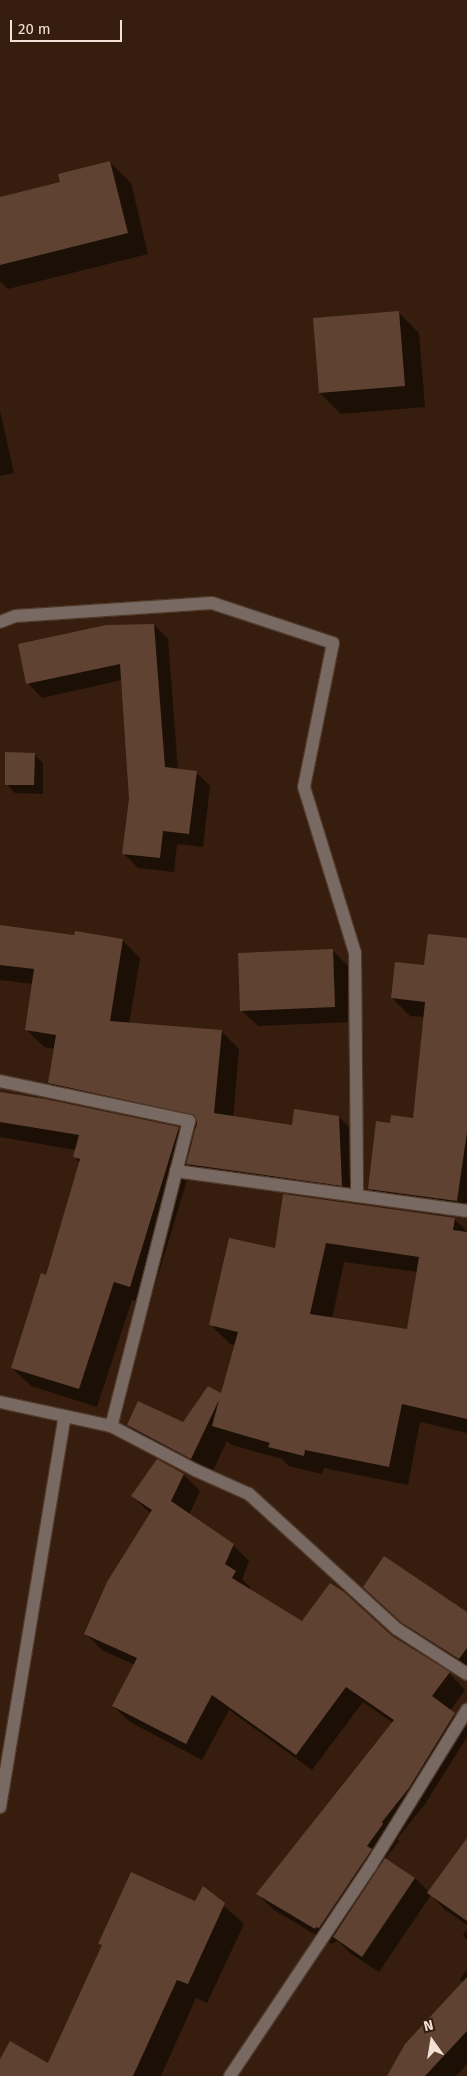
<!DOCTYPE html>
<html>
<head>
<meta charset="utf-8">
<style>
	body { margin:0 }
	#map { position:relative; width:467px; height:2076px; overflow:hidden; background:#361d0d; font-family:"Fira Sans",sans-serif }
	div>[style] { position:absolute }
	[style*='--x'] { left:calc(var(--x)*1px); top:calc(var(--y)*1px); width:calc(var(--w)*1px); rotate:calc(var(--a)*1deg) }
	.shadow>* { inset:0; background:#0007 }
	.building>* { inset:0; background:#5f4231 }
	.roads { filter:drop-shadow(1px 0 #503829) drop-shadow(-1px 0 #503829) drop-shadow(0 1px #503829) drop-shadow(0 -1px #503829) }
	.minor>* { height:12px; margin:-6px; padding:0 6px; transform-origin:6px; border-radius:6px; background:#786a62 }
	span { translate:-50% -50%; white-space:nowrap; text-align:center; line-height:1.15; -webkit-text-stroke:4px #361d0d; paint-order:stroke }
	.north { position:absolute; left:407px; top:2016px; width:50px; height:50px; -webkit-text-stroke:4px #361d0d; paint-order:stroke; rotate:347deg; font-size:14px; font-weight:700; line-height:20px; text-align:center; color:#f3e1d7 }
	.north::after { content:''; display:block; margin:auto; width:18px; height:22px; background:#f3e1d7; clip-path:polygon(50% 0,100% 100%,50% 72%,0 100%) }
	.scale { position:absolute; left:10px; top:20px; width:112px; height:22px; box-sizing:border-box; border:2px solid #f3e1d7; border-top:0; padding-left:6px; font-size:15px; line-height:18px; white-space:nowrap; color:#f3e1d7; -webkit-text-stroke:4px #361d0d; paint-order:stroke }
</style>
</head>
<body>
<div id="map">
	<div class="shadow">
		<i style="clip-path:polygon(110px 162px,131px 183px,148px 254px,8px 289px,0 281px,0 199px,61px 183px)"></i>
		<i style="clip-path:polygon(398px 312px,419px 333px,425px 407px,341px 414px,320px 393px)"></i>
		<i style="clip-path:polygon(0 411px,14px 473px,0 476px)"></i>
		<i style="clip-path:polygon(154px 625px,168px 639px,178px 770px,196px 772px,210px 786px,203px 847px,177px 844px,174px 872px,138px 868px,124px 854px,130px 799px,122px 680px,42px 698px,28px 683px)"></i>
		<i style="clip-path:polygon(34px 754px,43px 763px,43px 794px,15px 793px,6px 784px)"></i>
		<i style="clip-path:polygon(0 927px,122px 940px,140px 958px,129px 1024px,221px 1031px,239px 1049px,233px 1118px,293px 1127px,339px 1117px,357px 1135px,359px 1203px,206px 1182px,191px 1167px,149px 1305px,132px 1300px,97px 1407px,31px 1386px,12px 1368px,47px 1277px,80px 1163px,75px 1157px,76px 1150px,0 1137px,0 1093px,178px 1128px,193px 1143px,197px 1129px,67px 1100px,49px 1082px,55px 1049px,44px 1047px,26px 1029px,33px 984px,0 980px)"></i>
		<i style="clip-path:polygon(467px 940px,467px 1218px,387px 1207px,369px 1189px,391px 1125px,414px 1119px,424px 1017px,410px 1016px,392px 998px,425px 966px)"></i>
		<i style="clip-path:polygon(332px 950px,349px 967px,351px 1022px,258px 1026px,241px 1010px)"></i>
		<i style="clip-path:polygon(evenodd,454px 1219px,467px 1231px,467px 1433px,420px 1422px,408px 1485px,324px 1468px,322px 1474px,289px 1466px,282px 1459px,232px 1445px,227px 1441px,210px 1477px,147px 1444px,128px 1425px,183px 1424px,222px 1395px,236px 1345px,230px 1344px,211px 1325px,276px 1250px,454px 1219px,344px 1262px,418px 1272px,408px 1331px,332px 1319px,344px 1262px)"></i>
		<i style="clip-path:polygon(184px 1475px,200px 1491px,189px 1515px,233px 1545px,249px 1561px,242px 1579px,251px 1588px,250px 1590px,303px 1622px,392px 1637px,449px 1673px,465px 1690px,450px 1711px,467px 1727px,467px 1737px,425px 1804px,397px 1839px,399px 1841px,385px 1859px,415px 1878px,429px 1892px,467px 1858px,467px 1925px,444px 1909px,431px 1895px,379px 1972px,350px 1953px,338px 1941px,331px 1944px,274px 1910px,257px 1894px,393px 1723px,363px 1702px,312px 1770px,229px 1710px,202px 1760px,130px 1722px,113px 1706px,135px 1665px,102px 1650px,86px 1634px,151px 1514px,132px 1496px)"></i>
		<i style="clip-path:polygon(380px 1603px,467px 1613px,467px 1669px,420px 1639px)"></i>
		<i style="clip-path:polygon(204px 1888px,244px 1924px,207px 2003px,196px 1998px,161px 2076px,0 2076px,0 2061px,48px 2065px,103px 1947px,99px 1943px,195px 1902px)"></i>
		<i style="clip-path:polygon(467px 1930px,467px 1940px,463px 1935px)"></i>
		<i style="clip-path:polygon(467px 1970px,467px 2064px,456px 2076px,389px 2076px,463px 1983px,460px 1979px)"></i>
	</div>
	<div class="building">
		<i style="clip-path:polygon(110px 161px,128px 233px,0 265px,0 197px,60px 182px,58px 174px)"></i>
		<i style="clip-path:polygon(399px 311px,405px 386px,319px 393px,313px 318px)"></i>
		<i style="clip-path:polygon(154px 624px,165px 767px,197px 771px,189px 834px,163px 831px,160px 858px,122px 854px,129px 799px,120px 664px,26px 684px,18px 644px,106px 625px)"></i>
		<i style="clip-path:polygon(5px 752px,35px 753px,34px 785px,5px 785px)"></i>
		<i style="clip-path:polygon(0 925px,74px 935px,75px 931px,123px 939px,110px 1021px,222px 1030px,214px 1113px,292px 1125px,294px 1109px,339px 1116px,342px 1186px,186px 1164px,197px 1123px,194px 1115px,48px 1083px,56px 1035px,25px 1030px,34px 969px,0 965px)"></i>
		<i style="clip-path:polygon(428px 934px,467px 938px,467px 1132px,457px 1201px,368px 1189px,376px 1121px,390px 1123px,391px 1115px,413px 1118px,425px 1002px,391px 998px,395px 962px,424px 965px)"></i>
		<i style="clip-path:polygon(333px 949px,335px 1007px,240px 1011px,238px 953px)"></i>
		<i style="clip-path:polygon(0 1092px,45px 1099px,179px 1127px,130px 1287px,114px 1282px,79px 1389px,11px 1368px,41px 1273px,46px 1275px,80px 1159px,73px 1157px,79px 1135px,0 1122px)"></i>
		<i style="clip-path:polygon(evenodd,283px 1194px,455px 1218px,453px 1230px,467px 1232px,467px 1419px,402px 1404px,389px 1467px,305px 1450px,304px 1456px,268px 1447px,270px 1443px,212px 1426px,219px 1400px,191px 1459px,127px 1425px,138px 1401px,183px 1422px,208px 1386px,221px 1393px,238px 1332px,209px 1325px,229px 1238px,275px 1248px,283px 1194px,326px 1243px,419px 1257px,407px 1329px,310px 1314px,326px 1243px)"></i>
		<i style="clip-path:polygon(157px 1459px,184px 1474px,171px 1501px,234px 1544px,225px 1564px,236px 1571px,232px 1578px,302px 1621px,330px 1583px,344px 1592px,392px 1636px,450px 1672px,432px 1696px,455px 1713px,409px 1788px,382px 1822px,383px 1824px,367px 1846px,372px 1849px,319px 1928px,316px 1927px,315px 1929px,256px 1894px,394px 1720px,346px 1687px,296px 1755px,212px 1695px,186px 1744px,112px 1706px,137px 1658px,84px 1634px,107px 1582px,152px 1510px,131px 1496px)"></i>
		<i style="clip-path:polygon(384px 1556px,467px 1612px,467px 1648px,459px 1659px,402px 1623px,363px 1587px)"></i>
		<i style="clip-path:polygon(467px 1838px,467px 1921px,427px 1893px)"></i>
		<i style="clip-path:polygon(385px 1858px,415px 1878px,362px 1957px,333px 1937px)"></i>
		<i style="clip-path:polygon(131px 1872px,195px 1901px,203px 1886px,225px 1903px,188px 1984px,177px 1980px,133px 2076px,0 2076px,0 2059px,10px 2041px,48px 2063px,102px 1945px,98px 1944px)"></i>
		<i style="clip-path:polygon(467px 1977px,467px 2031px,425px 2076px,387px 2076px,405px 2044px)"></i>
	</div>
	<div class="roads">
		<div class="minor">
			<i style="--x:0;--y:622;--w:17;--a:-21"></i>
			<i style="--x:16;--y:616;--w:196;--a:-3.8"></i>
			<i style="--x:212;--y:603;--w:127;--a:18.3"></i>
			<i style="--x:333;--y:643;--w:147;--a:101.4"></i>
			<i style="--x:304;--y:787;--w:174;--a:72.9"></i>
			<i style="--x:355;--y:953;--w:243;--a:89.5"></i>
			<i style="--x:0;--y:1081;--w:193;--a:11.9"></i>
			<i style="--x:189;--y:1121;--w:315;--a:104.3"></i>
			<i style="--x:176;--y:1171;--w:294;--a:7.8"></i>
			<i style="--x:0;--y:1402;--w:114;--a:12.2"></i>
			<i style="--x:111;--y:1426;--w:95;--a:27.6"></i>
			<i style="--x:195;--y:1470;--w:59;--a:24"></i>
			<i style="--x:249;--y:1494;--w:200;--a:42.4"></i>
			<i style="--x:397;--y:1629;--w:83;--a:32.7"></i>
			<i style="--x:0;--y:1807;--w:396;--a:-80.6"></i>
			<i style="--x:230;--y:2076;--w:252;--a:-56.2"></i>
			<i style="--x:370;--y:1867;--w:185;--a:-58.3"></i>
		</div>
	</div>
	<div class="north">N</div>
	<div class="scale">20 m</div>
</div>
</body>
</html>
